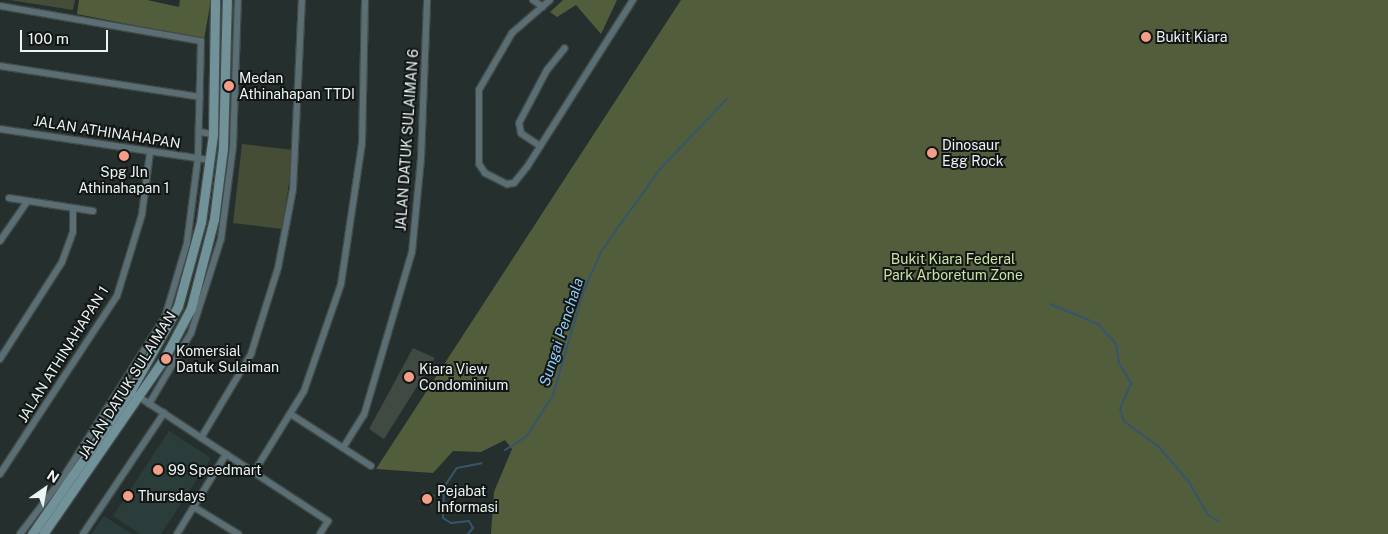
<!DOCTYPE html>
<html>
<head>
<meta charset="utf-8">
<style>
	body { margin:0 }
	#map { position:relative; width:1388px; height:534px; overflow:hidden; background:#25302e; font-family:"Public Sans",sans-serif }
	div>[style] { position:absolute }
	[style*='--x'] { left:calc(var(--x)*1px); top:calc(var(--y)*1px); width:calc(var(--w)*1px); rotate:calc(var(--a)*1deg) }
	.built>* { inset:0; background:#2a3d3a }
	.green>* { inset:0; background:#464d37 }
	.forest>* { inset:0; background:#525e3b }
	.stream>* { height:2px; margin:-1px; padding:0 1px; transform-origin:1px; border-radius:1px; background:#35556e }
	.building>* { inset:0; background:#404942 }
	.roads { filter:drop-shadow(1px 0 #414b4a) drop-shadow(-1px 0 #414b4a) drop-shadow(0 1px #414b4a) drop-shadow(0 -1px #414b4a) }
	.street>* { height:6px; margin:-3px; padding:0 3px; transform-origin:3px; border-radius:3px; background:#5a6e73 }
	.secondary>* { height:9px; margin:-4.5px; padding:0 4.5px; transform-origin:4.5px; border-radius:4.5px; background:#72929a }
	.dots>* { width:14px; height:14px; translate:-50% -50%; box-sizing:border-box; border:2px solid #121716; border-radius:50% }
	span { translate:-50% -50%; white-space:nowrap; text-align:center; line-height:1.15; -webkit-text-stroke:4px #121716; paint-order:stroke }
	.poi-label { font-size:14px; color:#edf4f3 }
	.left { translate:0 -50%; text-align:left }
	.street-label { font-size:14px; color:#edf4f3 }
	.park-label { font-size:14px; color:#cde3a4 }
	.water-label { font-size:15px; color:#93cbf8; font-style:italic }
	.north { position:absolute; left:20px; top:464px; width:50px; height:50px; -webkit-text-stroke:4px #121716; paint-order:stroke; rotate:33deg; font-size:14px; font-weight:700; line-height:20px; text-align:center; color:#edf4f3 }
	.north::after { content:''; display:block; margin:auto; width:18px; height:22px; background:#edf4f3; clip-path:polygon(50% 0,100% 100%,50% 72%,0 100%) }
	.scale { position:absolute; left:20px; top:30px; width:88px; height:22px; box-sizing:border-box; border:2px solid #edf4f3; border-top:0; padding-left:6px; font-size:15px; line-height:18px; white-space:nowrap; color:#edf4f3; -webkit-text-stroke:4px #121716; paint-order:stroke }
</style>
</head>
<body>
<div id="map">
	<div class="built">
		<i style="clip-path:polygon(169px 431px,211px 458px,161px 534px,140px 534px,113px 516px)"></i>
		<i style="clip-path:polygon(104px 516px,132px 534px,91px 534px)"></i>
	</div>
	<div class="green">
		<i style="clip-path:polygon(10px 0,75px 0,73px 10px)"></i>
		<i style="clip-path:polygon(242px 144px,294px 150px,282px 229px,233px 223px)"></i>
	</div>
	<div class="forest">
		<i style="clip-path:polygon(79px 0,147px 0,179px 7px,180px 0,211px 0,204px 39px,77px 14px)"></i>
		<i style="clip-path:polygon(563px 0,617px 0,601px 34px,576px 5px,557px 17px,550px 12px)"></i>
		<i style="clip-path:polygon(681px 0,1388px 0,1388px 534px,491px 534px,494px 492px,512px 449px,505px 440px,481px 452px,453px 451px,433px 473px,376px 469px)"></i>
	</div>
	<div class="stream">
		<i style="--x:1050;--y:304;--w:52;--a:22.6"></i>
		<i style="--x:1098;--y:324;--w:27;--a:48"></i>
		<i style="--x:1116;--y:344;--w:19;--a:81"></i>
		<i style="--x:1119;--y:363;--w:23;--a:59"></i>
		<i style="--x:1131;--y:383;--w:28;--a:113"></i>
		<i style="--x:1120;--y:409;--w:13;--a:72"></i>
		<i style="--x:1124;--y:421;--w:44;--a:36.6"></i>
		<i style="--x:1159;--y:447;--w:46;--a:49.4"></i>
		<i style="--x:1189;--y:482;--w:38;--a:60"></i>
		<i style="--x:1208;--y:515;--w:13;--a:29"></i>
		<i style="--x:505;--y:450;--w:25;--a:-32"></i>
		<i style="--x:526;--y:437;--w:50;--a:-57.3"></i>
		<i style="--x:553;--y:395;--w:109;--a:-73.6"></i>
		<i style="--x:584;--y:290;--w:44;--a:-65.8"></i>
		<i style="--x:602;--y:250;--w:100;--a:-54.4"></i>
		<i style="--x:660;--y:169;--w:97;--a:-46.3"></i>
		<i style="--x:468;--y:534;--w:8;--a:-50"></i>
		<i style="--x:473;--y:528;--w:8;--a:-120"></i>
		<i style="--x:469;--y:521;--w:18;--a:174"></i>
		<i style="--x:451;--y:523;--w:9;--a:-148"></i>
		<i style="--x:443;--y:518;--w:31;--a:-88"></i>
		<i style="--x:444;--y:487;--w:23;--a:-56"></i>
		<i style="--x:457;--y:468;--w:25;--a:-11"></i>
	</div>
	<div class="building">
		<i style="clip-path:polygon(413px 348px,435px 358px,384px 439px,369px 429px)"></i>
		<i style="clip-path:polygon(423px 491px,435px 495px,432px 506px,419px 502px)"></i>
	</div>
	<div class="roads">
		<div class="street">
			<i style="--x:533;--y:0;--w:12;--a:35"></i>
			<i style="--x:550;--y:0;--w:50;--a:139"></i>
			<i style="--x:512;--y:33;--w:66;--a:120.1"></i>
			<i style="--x:479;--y:90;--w:74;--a:90"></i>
			<i style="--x:479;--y:164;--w:11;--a:56"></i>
			<i style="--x:485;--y:173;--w:25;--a:27"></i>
			<i style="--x:507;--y:184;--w:7;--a:-8"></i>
			<i style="--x:514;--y:183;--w:21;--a:-51"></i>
			<i style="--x:527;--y:167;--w:198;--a:-57.6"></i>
			<i style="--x:0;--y:6;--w:204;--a:9.9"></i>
			<i style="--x:201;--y:41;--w:117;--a:91.5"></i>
			<i style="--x:198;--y:158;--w:86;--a:97.4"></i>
			<i style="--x:187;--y:243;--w:77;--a:106.6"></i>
			<i style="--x:165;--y:317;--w:192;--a:122.4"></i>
			<i style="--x:62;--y:479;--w:69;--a:127.4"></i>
			<i style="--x:0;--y:66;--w:202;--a:8.8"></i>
			<i style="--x:0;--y:129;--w:212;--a:8.4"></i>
			<i style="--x:199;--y:132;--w:14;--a:8"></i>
			<i style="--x:540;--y:146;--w:23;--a:-146"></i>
			<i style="--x:521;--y:133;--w:10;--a:-101"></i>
			<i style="--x:519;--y:123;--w:60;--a:-62.2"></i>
			<i style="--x:547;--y:70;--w:28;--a:-51"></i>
			<i style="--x:9;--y:198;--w:85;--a:8.8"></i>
			<i style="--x:0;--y:241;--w:47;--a:-55.3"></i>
			<i style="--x:0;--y:359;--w:115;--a:-57.4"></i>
			<i style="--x:62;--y:262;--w:32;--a:-70"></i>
			<i style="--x:73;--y:232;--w:23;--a:-90"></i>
			<i style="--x:136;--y:395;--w:230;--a:33.3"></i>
			<i style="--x:328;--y:521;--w:15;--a:122"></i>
			<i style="--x:149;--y:404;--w:82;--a:-59.4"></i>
			<i style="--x:191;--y:333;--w:99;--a:-72.3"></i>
			<i style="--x:221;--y:239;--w:93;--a:-82.6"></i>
			<i style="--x:233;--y:147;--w:147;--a:-88.1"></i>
			<i style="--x:292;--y:415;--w:94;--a:32.8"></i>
			<i style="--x:201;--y:438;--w:98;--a:-59.2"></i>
			<i style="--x:251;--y:354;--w:90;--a:-72.6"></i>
			<i style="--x:278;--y:268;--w:80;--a:-79.2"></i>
			<i style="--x:293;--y:189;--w:189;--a:-87.3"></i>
			<i style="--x:343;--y:448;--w:39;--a:-58"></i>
			<i style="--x:364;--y:415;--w:170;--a:-73.6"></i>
			<i style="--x:412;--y:252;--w:93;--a:-84.5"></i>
			<i style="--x:421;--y:159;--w:159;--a:-87.8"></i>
			<i style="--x:254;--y:472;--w:95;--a:-58.3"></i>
			<i style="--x:304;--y:391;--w:113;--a:-70.9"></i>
			<i style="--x:341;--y:284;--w:142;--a:-81.5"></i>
			<i style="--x:362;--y:144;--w:144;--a:-88.8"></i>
			<i style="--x:0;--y:474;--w:213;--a:-56.7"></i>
			<i style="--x:117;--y:296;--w:86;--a:-73"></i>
			<i style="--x:142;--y:214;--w:63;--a:-82.6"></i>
			<i style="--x:194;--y:507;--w:52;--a:31.5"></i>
			<i style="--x:83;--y:534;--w:146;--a:-56.2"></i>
			<i style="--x:177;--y:534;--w:94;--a:-58.5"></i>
		</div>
		<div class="secondary">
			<i style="--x:32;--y:534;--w:173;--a:-55.4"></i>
			<i style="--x:130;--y:392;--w:98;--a:-60.8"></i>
			<i style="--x:178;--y:306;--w:87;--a:-74.7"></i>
			<i style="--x:201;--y:222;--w:89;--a:-82.2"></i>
			<i style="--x:213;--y:134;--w:134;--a:-89.1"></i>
			<i style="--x:43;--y:534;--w:215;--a:-55.4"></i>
			<i style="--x:165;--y:357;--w:55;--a:-62"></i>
			<i style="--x:191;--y:308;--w:92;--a:-75.5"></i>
			<i style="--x:214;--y:219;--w:72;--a:-82.8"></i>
			<i style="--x:223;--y:148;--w:148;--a:-88.5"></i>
		</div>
	</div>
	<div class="dots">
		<i style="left:1146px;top:37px;background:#f49e89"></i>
		<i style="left:229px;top:86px;background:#f49e89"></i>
		<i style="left:932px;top:153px;background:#f49e89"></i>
		<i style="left:124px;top:156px;background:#f49e89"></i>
		<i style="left:166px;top:359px;background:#f49e89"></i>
		<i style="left:409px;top:377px;background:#f49e89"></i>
		<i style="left:158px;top:470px;background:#f49e89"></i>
		<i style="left:128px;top:496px;background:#f49e89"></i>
		<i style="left:427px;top:499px;background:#f49e89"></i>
	</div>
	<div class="poi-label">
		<span class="left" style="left:1156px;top:37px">Bukit Kiara</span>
		<span class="left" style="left:239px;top:86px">Medan<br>Athinahapan TTDI</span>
		<span class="left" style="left:942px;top:153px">Dinosaur<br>Egg Rock</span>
		<span style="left:124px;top:180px">Spg Jln<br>Athinahapan 1</span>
		<span class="left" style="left:176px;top:359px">Komersial<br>Datuk Sulaiman</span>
		<span class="left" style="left:419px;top:377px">Kiara View<br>Condominium</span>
		<span class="left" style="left:168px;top:470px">99 Speedmart</span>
		<span class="left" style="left:437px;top:499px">Pejabat<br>Informasi</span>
		<span class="left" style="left:138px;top:496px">Thursdays</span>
	</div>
	<div class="street-label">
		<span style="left:107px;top:132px;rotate:9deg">JALAN ATHINAHAPAN</span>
		<span style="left:407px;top:140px;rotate:-86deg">JALAN DATUK SULAIMAN 6</span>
		<span style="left:63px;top:354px;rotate:-58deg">JALAN ATHINAHAPAN 1</span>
		<span style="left:127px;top:385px;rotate:-58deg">JALAN DATUK SULAIMAN</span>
	</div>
	<div class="park-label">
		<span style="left:953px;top:267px">Bukit Kiara Federal<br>Park Arboretum Zone</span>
	</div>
	<div class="water-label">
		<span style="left:561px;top:332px;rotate:-72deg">Sungai Penchala</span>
	</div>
	<div class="north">N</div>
	<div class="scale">100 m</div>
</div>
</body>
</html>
